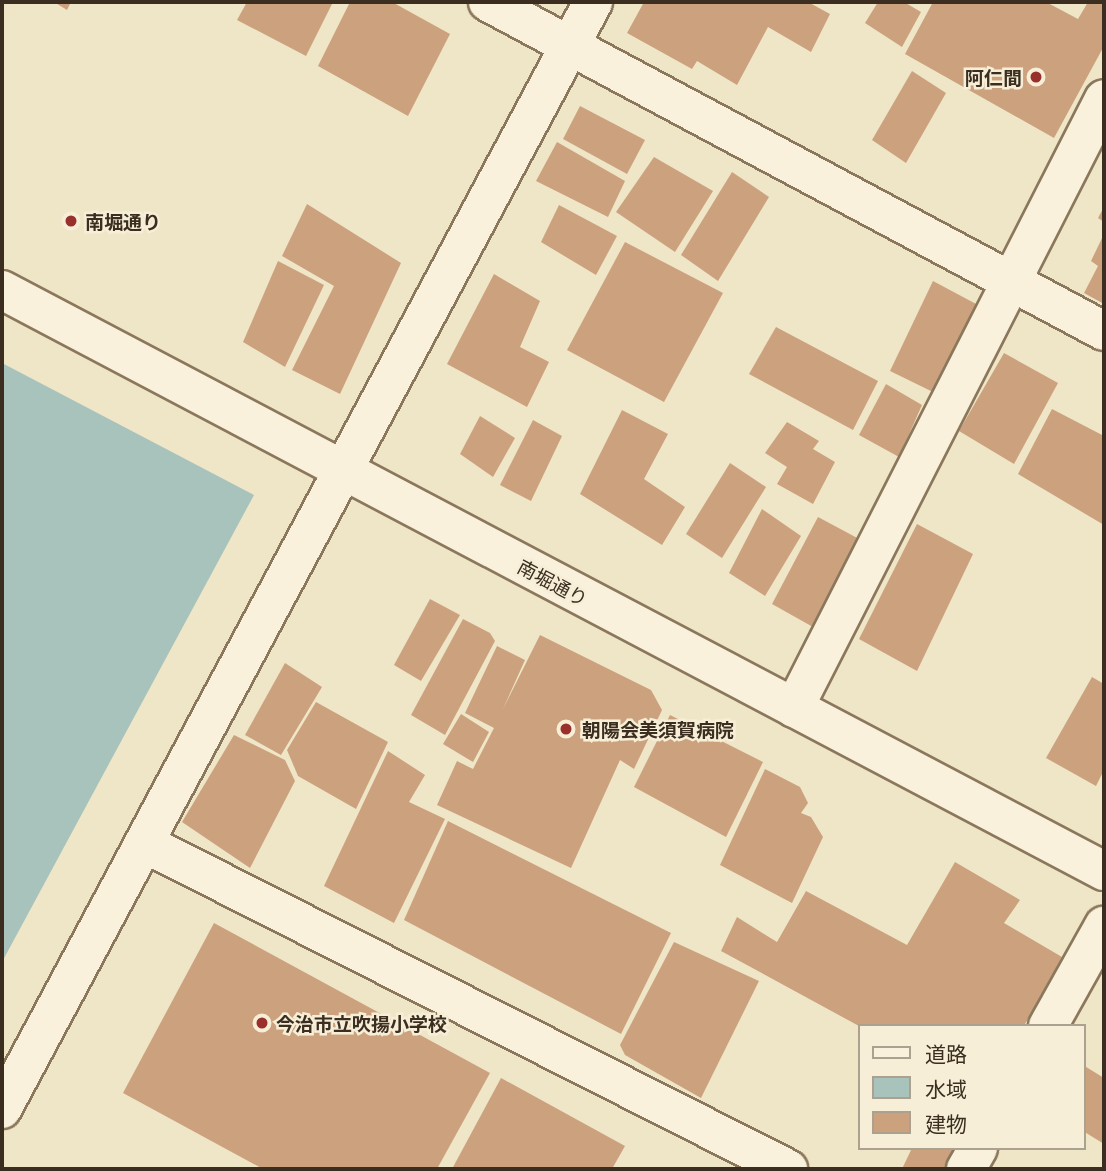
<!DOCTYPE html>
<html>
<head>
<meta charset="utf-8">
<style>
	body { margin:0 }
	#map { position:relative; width:1106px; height:1171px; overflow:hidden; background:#efe5c7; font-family:Georgia,"Noto Sans JP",serif }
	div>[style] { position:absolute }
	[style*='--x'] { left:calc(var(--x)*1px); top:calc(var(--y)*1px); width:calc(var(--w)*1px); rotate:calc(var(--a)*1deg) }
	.water>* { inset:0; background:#a8c2bc }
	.building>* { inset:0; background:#cca27e }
	.roads { filter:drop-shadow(2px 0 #8b775c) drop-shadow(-2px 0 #8b775c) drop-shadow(0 2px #8b775c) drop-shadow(0 -2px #8b775c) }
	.minor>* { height:38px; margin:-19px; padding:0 19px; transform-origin:19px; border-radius:19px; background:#f9f1db }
	.dots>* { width:19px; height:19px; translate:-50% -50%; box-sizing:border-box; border:4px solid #f6eed7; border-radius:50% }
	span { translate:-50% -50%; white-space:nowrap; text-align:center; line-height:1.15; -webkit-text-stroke:5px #f6eed7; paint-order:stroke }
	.poi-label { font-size:19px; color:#3b2e20; font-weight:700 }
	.right { translate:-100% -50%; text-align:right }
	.left { translate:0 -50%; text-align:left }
	.street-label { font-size:19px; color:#3b2e20 }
	.frame { position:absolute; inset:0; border:4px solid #3b2e20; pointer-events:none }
	.legend { position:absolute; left:858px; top:1024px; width:228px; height:126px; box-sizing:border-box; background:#f6eed7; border:2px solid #aba18e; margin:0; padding:9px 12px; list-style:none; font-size:21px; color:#3b2e20 }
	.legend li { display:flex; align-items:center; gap:14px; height:35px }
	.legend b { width:35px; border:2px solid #aba18e }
</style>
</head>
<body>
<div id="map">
	<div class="water">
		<i style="clip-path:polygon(2px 363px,254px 495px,2px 962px)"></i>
	</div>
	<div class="building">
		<i style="clip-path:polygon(54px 2px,71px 2px,67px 10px)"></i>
		<i style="clip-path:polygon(247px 2px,333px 2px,306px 56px,237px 20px)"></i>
		<i style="clip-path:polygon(350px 2px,392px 2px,450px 34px,408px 116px,318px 66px)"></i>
		<i style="clip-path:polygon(644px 2px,808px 2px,830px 14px,811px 52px,768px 27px,737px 85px,697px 61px,692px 69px,627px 33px)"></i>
		<i style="clip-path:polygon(878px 2px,904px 2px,921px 12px,902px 47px,865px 23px)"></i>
		<i style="clip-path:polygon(933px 2px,1046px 2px,1078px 19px,1088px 2px,1104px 2px,1104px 46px,1054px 138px,905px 54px)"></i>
		<i style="clip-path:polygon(912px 71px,946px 93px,906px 163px,872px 140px)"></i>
		<i style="clip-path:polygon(580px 106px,645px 140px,627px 174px,563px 139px)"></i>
		<i style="clip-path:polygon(557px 142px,625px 181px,608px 217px,536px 181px)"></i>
		<i style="clip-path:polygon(654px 157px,713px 191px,675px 252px,616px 212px)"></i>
		<i style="clip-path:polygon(732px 172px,769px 197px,718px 281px,681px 255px)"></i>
		<i style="clip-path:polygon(307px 204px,401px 263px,340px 394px,292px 370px,334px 286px,282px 256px)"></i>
		<i style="clip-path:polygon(559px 205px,617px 236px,596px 275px,541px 242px)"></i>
		<i style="clip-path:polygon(1104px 207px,1104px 222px,1098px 218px)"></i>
		<i style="clip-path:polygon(1104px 234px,1104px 304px,1084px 293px,1098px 266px,1091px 261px)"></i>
		<i style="clip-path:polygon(625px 242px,723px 293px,664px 402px,567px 350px)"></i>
		<i style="clip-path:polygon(278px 261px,324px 285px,285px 367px,243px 342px)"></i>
		<i style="clip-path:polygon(494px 274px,540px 301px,520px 347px,549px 362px,527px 407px,447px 364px)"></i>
		<i style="clip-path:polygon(933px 281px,978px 305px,935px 393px,890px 371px)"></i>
		<i style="clip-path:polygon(776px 327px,878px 381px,853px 430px,749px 374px)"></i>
		<i style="clip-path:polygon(1004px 353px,1058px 383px,1014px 464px,959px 431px)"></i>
		<i style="clip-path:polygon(886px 384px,922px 405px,899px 457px,859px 435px)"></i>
		<i style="clip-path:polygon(1052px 409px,1104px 436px,1104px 525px,1018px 474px)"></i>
		<i style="clip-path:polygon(622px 410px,668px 434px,644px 479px,685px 507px,662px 545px,580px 494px)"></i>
		<i style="clip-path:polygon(480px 416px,515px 438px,493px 477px,460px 454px)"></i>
		<i style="clip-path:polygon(533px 420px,562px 436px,531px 501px,500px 485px)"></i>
		<i style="clip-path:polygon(787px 422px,819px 441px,813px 449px,835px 462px,813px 504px,777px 484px,787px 467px,765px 453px)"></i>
		<i style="clip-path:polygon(730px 463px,766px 487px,722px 558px,686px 534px)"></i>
		<i style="clip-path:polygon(762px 509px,801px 536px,765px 596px,729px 573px)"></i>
		<i style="clip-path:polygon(818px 517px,861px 540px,813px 627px,772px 604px)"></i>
		<i style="clip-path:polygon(917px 524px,973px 554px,917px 671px,859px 639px)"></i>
		<i style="clip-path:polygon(430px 599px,460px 615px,421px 681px,394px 665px)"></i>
		<i style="clip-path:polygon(463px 619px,490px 633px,495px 641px,445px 735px,411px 715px)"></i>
		<i style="clip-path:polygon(540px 635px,651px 690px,662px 710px,634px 769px,620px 760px,571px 868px,437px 805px,457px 761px,473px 769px,494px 728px,465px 713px,497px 646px,525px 660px,503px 709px)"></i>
		<i style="clip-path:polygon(285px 663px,322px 687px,281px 755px,245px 735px)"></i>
		<i style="clip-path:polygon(1092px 677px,1104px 684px,1104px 770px,1096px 786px,1046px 758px)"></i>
		<i style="clip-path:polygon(316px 702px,388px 742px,356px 809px,298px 776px,287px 750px)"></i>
		<i style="clip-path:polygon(461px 714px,489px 732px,473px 762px,443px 744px)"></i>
		<i style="clip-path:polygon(670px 715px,763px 762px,726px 837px,634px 787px)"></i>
		<i style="clip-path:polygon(234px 735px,285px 760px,295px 781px,250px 868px,182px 822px)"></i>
		<i style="clip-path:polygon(388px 751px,425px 775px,409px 802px,445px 819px,394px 923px,324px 886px)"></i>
		<i style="clip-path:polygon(765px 769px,800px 787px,808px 803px,801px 813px,811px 817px,823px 837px,792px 903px,720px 865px)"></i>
		<i style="clip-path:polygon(448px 821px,671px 933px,621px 1034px,404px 920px)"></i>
		<i style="clip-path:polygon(955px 862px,1020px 900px,1004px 923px,1062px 957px,1024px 1026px,859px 1026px,721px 951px,737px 917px,777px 942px,806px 891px,907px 945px)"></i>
		<i style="clip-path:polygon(214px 923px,490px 1073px,437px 1169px,263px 1169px,123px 1093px)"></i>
		<i style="clip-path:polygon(674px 942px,759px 981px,701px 1098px,625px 1055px,620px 1045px)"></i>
		<i style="clip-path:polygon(1083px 1065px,1104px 1078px,1104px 1144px,1083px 1131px)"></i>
		<i style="clip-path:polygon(501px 1078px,625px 1146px,612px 1169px,452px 1169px)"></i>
		<i style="clip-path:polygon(912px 1148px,961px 1148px,952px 1169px,902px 1169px)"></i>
	</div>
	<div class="roads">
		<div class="minor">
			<i style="--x:488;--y:2;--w:698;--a:28.11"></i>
			<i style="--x:2;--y:290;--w:1246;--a:27.8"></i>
			<i style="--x:794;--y:708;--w:683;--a:-63.02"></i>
			<i style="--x:144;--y:843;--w:722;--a:26.85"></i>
			<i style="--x:1048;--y:1026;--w:115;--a:-60.8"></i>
			<i style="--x:2;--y:1109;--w:1255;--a:-61.9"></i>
			<i style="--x:966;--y:1169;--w:24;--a:-60"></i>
		</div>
	</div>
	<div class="dots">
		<i style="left:1036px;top:77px;background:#9a302c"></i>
		<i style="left:71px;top:221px;background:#9a302c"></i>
		<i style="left:566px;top:729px;background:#9a302c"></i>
		<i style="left:262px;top:1023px;background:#9a302c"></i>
	</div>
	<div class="poi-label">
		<span class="right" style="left:1022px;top:77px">阿仁間</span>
		<span class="left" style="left:85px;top:221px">南堀通り</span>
		<span class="left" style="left:582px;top:729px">朝陽会美須賀病院</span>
		<span class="left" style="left:276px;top:1023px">今治市立吹揚小学校</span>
	</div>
	<div class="street-label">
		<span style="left:553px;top:582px;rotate:28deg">南堀通り</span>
	</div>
	<div class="frame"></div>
	<ul class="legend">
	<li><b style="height:9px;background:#f9f1db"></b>道路</li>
	<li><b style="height:19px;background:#a8c2bc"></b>水域</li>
	<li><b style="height:19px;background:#cca27e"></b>建物</li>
	</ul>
</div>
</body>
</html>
